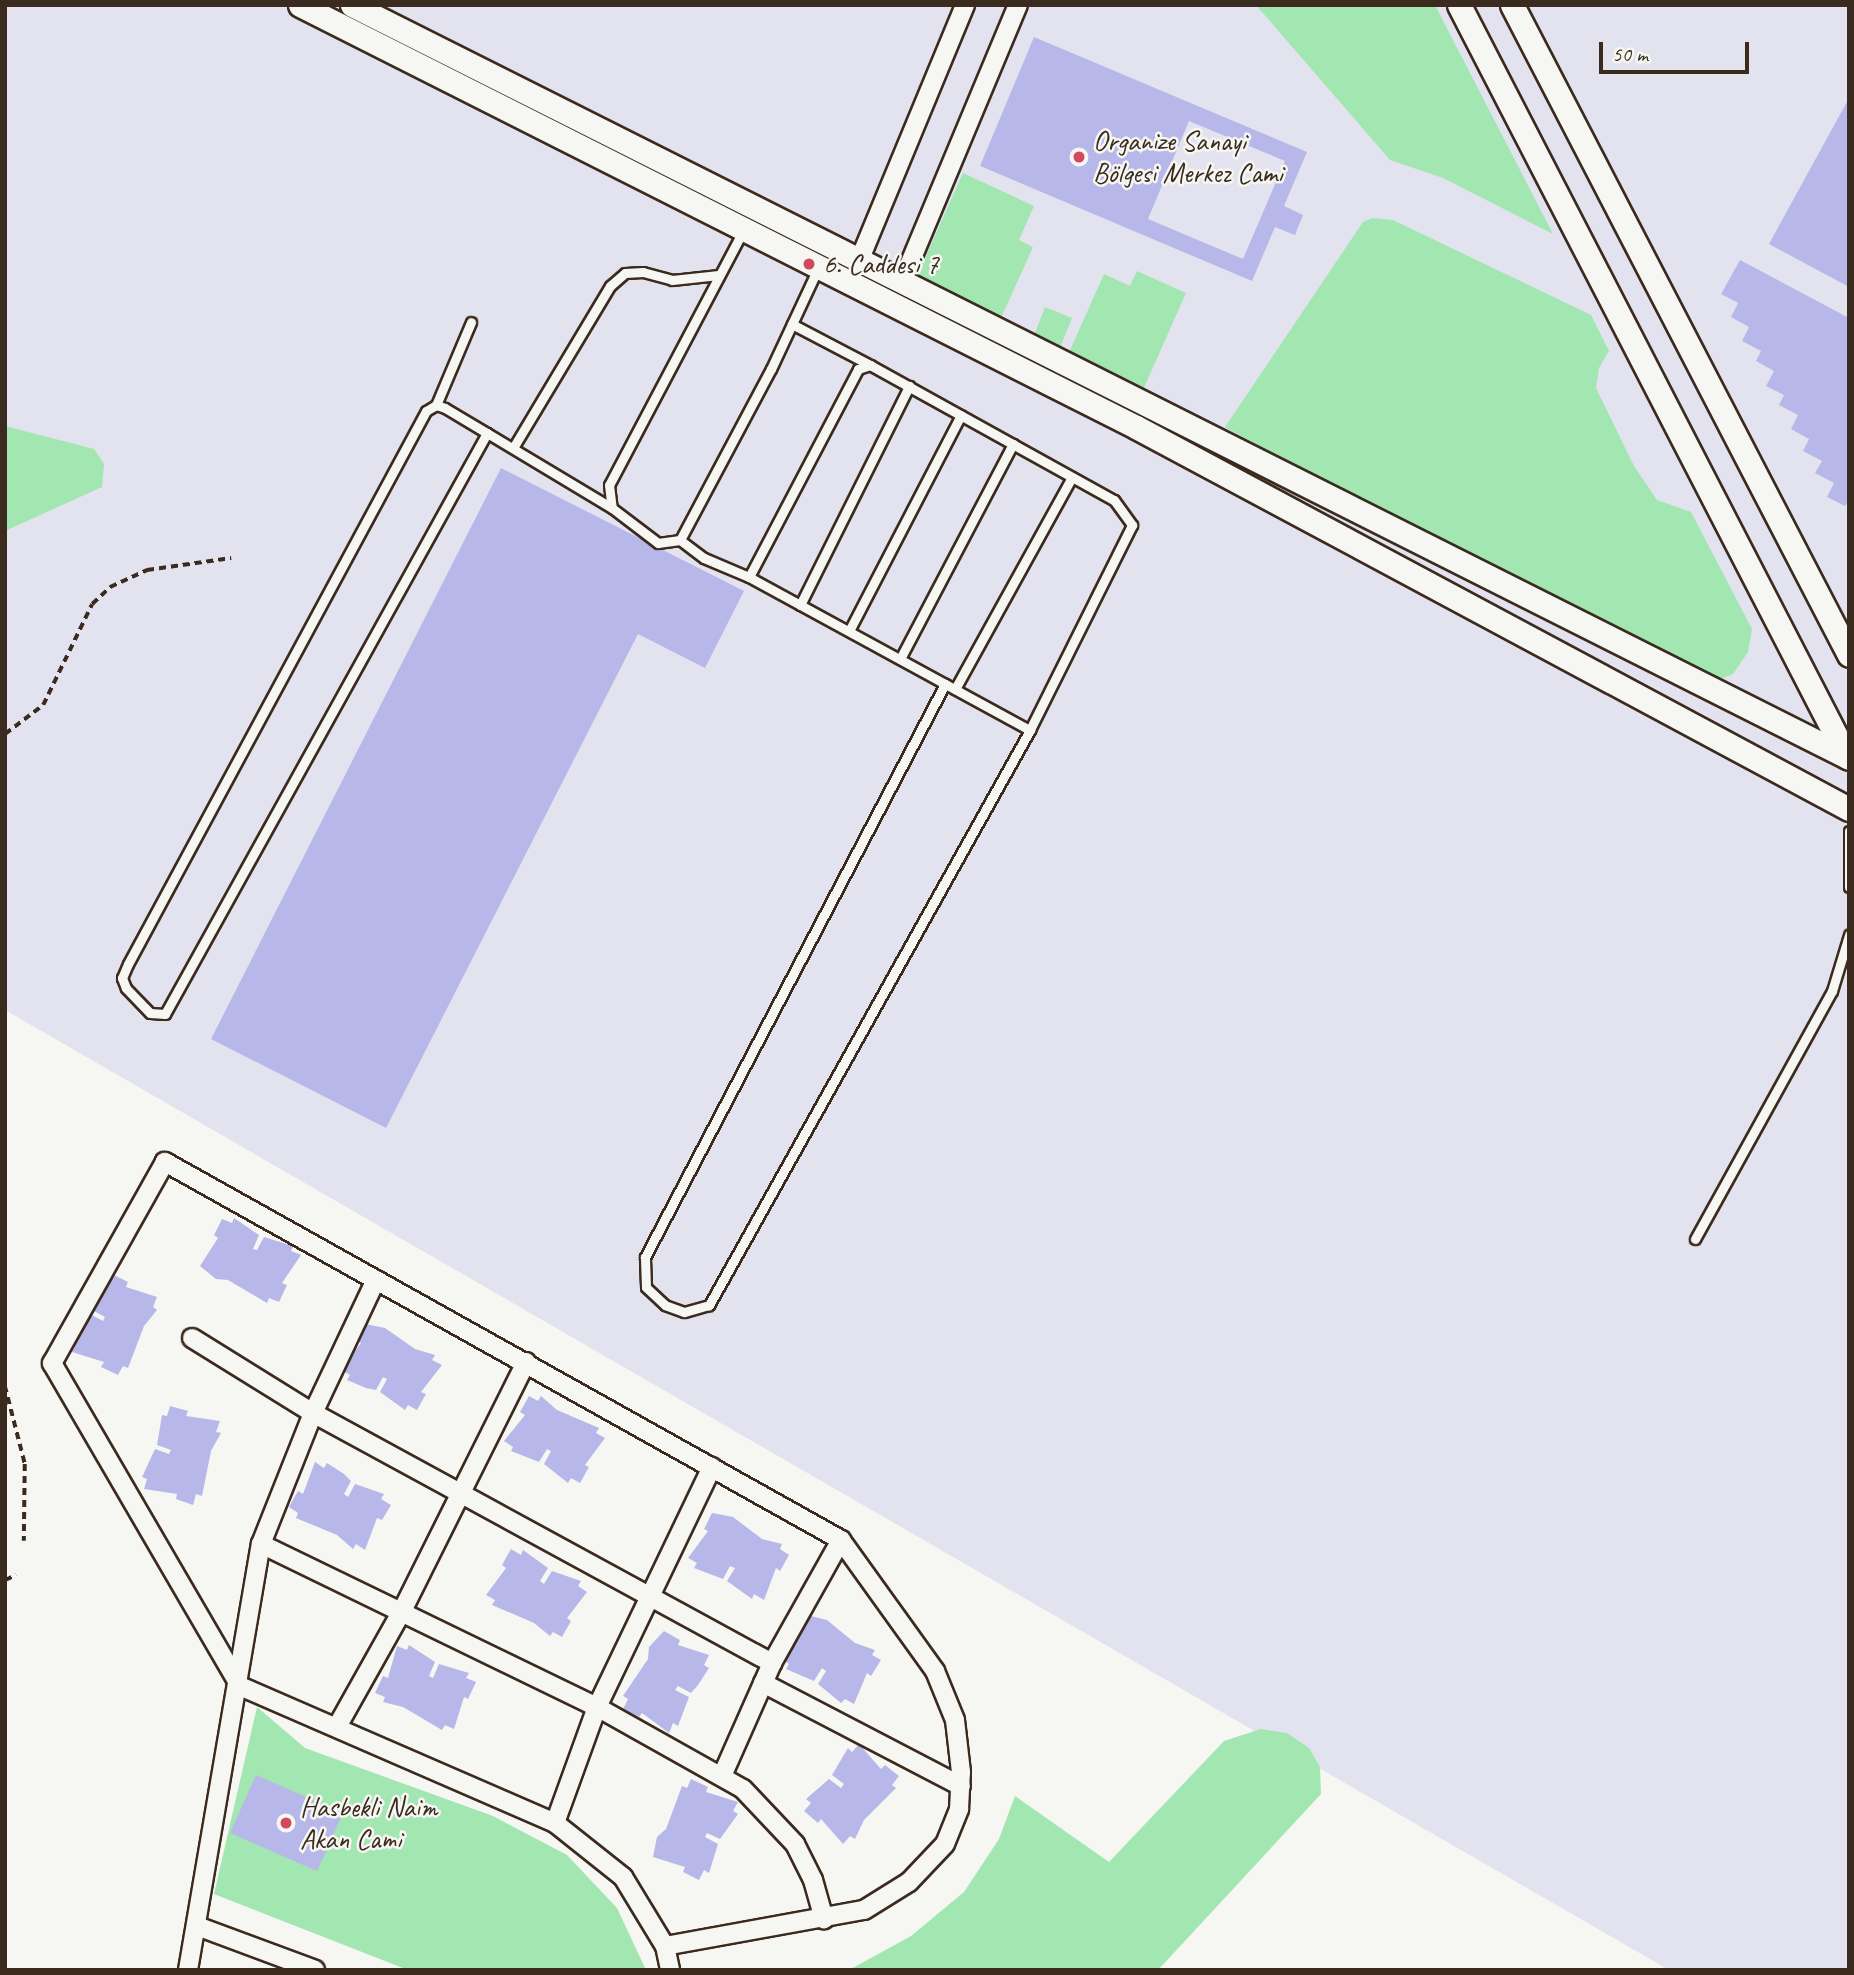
<!DOCTYPE html>
<html>
<head>
<meta charset="utf-8">
<style>
	body { margin:0 }
	#map { position:relative; width:1854px; height:1975px; overflow:hidden; background:#f6f6f2; font-family:Caveat,sans-serif }
	div>[style] { position:absolute }
	[style*='--x'] { left:calc(var(--x)*1px); top:calc(var(--y)*1px); width:calc(var(--w)*1px); rotate:calc(var(--a)*1deg) }
	.built>* { inset:0; background:#e3e3ef }
	.green>* { inset:0; background:#a2e6b2 }
	.building>* { inset:0; background:#b7b8e9 }
	.path>* { height:3.5px; margin-top:-1.75px; transform-origin:0; background:repeating-linear-gradient(90deg,#3b2a1e 0 7px,transparent 0 12px) }
	.roads { filter:drop-shadow(2px 0 #3b2a1e) drop-shadow(-2px 0 #3b2a1e) drop-shadow(0 2px #3b2a1e) drop-shadow(0 -2px #3b2a1e) }
	.service>* { height:9px; margin:-4.5px; padding:0 4.5px; transform-origin:4.5px; border-radius:4.5px; background:#f6f6f2 }
	.minor>* { height:18px; margin:-9px; padding:0 9px; transform-origin:9px; border-radius:9px; background:#f6f6f2 }
	.tertiary>* { height:23px; margin:-11.5px; padding:0 11.5px; transform-origin:11.5px; border-radius:11.5px; background:#f6f6f2 }
	.dots>* { width:19px; height:19px; translate:-50% -50%; box-sizing:border-box; border:4px solid #f6f6f2; border-radius:50% }
	span { translate:-50% -50%; white-space:nowrap; text-align:center; line-height:1.15; -webkit-text-stroke:5px #f6f6f2; paint-order:stroke }
	.poi-label { font-size:28px; color:#3b2a1e }
	.left { translate:0 -50%; text-align:left }
	.frame { position:absolute; inset:0; border:7px solid #3b2a1e; pointer-events:none }
	.scale { position:absolute; left:1599px; top:42px; width:150px; height:32px; box-sizing:border-box; border:4px solid #3b2a1e; border-top:0; padding-left:9px; font-size:21px; line-height:24px; white-space:nowrap; color:#3b2a1e; -webkit-text-stroke:5px #f6f6f2; paint-order:stroke }
</style>
</head>
<body>
<div id="map">
	<div class="built">
		<i style="clip-path:polygon(5px 5px,1849px 5px,1849px 1970px,1669px 1970px,5px 1010px)"></i>
	</div>
	<div class="green">
		<i style="clip-path:polygon(1256px 5px,1435px 5px,1553px 234px,1443px 178px,1390px 160px)"></i>
		<i style="clip-path:polygon(963px 173px,1034px 206px,1019px 240px,1033px 247px,1001px 318px,916px 278px)"></i>
		<i style="clip-path:polygon(1372px 218px,1393px 220px,1591px 315px,1609px 351px,1599px 368px,1596px 388px,1634px 466px,1657px 500px,1691px 512px,1752px 629px,1748px 652px,1733px 674px,1718px 680px,1343px 493px,1225px 427px,1363px 222px)"></i>
		<i style="clip-path:polygon(1137px 271px,1186px 293px,1143px 390px,1067px 357px,1104px 274px,1130px 286px)"></i>
		<i style="clip-path:polygon(1045px 307px,1072px 318px,1060px 348px,1033px 338px)"></i>
		<i style="clip-path:polygon(5px 426px,94px 449px,104px 464px,102px 487px,5px 531px)"></i>
		<i style="clip-path:polygon(257px 1707px,305px 1748px,493px 1816px,567px 1855px,617px 1908px,646px 1970px,408px 1970px,214px 1894px)"></i>
		<i style="clip-path:polygon(1261px 1729px,1287px 1733px,1309px 1748px,1320px 1767px,1321px 1794px,1158px 1970px,849px 1970px,911px 1936px,964px 1892px,999px 1839px,1015px 1796px,1109px 1862px,1224px 1741px)"></i>
	</div>
	<div class="building">
		<i style="clip-path:polygon(evenodd,1034px 37px,1307px 152px,1284px 206px,1303px 215px,1295px 235px,1275px 227px,1252px 281px,980px 166px,1034px 37px,1189px 121px,1285px 161px,1243px 259px,1148px 219px,1189px 121px)"></i>
		<i style="clip-path:polygon(1849px 98px,1849px 287px,1769px 244px)"></i>
		<i style="clip-path:polygon(1740px 260px,1849px 318px,1849px 499px,1845px 506px,1827px 497px,1834px 483px,1815px 473px,1822px 461px,1803px 451px,1809px 439px,1791px 429px,1798px 415px,1779px 405px,1784px 395px,1766px 386px,1774px 371px,1756px 361px,1761px 351px,1742px 341px,1749px 327px,1731px 317px,1738px 303px,1721px 294px)"></i>
		<i style="clip-path:polygon(501px 468px,744px 591px,705px 668px,638px 634px,386px 1128px,211px 1039px)"></i>
		<i style="clip-path:polygon(234px 1218px,259px 1235px,253px 1249px,257px 1250px,264px 1237px,293px 1246px,291px 1251px,301px 1255px,282px 1283px,287px 1285px,279px 1302px,269px 1298px,267px 1303px,228px 1280px,216px 1279px,200px 1266px,218px 1238px,214px 1235px,222px 1219px,232px 1223px)"></i>
		<i style="clip-path:polygon(112px 1274px,128px 1282px,126px 1287px,157px 1297px,153px 1307px,157px 1310px,144px 1326px,128px 1368px,123px 1366px,118px 1375px,101px 1367px,104px 1362px,72px 1352px,77px 1342px,72px 1340px,90px 1314px,103px 1321px,105px 1317px,92px 1310px)"></i>
		<i style="clip-path:polygon(365px 1324px,385px 1328px,415px 1349px,435px 1355px,432px 1360px,442px 1365px,421px 1392px,426px 1394px,417px 1410px,408px 1405px,405px 1410px,380px 1392px,387px 1379px,383px 1377px,376px 1390px,366px 1388px,347px 1380px,350px 1375px,341px 1370px,361px 1343px,356px 1340px)"></i>
		<i style="clip-path:polygon(529px 1396px,538px 1401px,541px 1396px,557px 1410px,599px 1428px,596px 1433px,605px 1438px,585px 1465px,589px 1467px,580px 1483px,571px 1478px,568px 1483px,544px 1464px,551px 1451px,547px 1449px,539px 1462px,511px 1451px,513px 1447px,504px 1441px,525px 1415px,520px 1412px)"></i>
		<i style="clip-path:polygon(170px 1406px,188px 1411px,186px 1416px,220px 1421px,216px 1432px,221px 1433px,211px 1451px,202px 1496px,196px 1494px,193px 1505px,176px 1499px,177px 1494px,144px 1489px,147px 1479px,142px 1477px,155px 1449px,169px 1454px,171px 1450px,157px 1445px,162px 1415px,167px 1416px)"></i>
		<i style="clip-path:polygon(315px 1462px,324px 1468px,327px 1463px,344px 1474px,351px 1481px,344px 1494px,348px 1497px,355px 1484px,384px 1494px,381px 1499px,391px 1505px,382px 1520px,377px 1518px,365px 1550px,356px 1544px,353px 1549px,337px 1535px,296px 1518px,298px 1513px,289px 1507px,298px 1491px,303px 1494px)"></i>
		<i style="clip-path:polygon(712px 1513px,733px 1517px,762px 1539px,782px 1544px,780px 1549px,789px 1555px,780px 1571px,776px 1568px,764px 1600px,754px 1594px,752px 1599px,727px 1581px,735px 1568px,730px 1566px,723px 1579px,694px 1568px,697px 1563px,688px 1558px,708px 1531px,704px 1529px)"></i>
		<i style="clip-path:polygon(511px 1549px,521px 1555px,523px 1550px,548px 1568px,540px 1581px,544px 1584px,552px 1571px,581px 1581px,578px 1586px,587px 1592px,567px 1618px,571px 1621px,562px 1637px,553px 1632px,550px 1636px,534px 1623px,492px 1605px,495px 1600px,486px 1595px,506px 1568px,502px 1565px)"></i>
		<i style="clip-path:polygon(807px 1615px,827px 1620px,855px 1643px,875px 1650px,872px 1655px,881px 1660px,871px 1676px,867px 1673px,854px 1704px,845px 1699px,841px 1703px,818px 1684px,826px 1671px,822px 1668px,814px 1681px,786px 1669px,789px 1664px,780px 1658px,801px 1633px,797px 1630px)"></i>
		<i style="clip-path:polygon(664px 1631px,680px 1640px,678px 1645px,709px 1655px,704px 1665px,709px 1668px,698px 1685px,691px 1693px,678px 1686px,675px 1690px,689px 1697px,678px 1726px,673px 1723px,669px 1733px,642px 1713px,639px 1717px,623px 1709px,628px 1699px,623px 1696px,648px 1659px,649px 1647px)"></i>
		<i style="clip-path:polygon(409px 1645px,435px 1662px,429px 1676px,433px 1678px,439px 1664px,469px 1673px,466px 1678px,476px 1682px,468px 1699px,464px 1697px,454px 1729px,445px 1725px,442px 1730px,403px 1707px,383px 1702px,385px 1697px,375px 1693px,383px 1676px,388px 1678px,397px 1646px,407px 1650px)"></i>
		<i style="clip-path:polygon(859px 1744px,881px 1769px,885px 1765px,899px 1776px,892px 1785px,896px 1788px,864px 1820px,855px 1839px,850px 1836px,843px 1844px,821px 1819px,818px 1823px,804px 1811px,811px 1803px,806px 1799px,829px 1779px,841px 1788px,844px 1784px,832px 1775px,848px 1748px,852px 1752px)"></i>
		<i style="clip-path:polygon(256px 1775px,343px 1813px,317px 1871px,230px 1833px)"></i>
		<i style="clip-path:polygon(691px 1779px,708px 1787px,706px 1792px,738px 1802px,733px 1811px,738px 1814px,720px 1839px,707px 1833px,705px 1837px,718px 1844px,709px 1873px,704px 1870px,699px 1880px,683px 1872px,685px 1867px,653px 1857px,657px 1837px,666px 1829px,682px 1786px,687px 1788px)"></i>
	</div>
	<div class="path">
		<i style="--x:5;--y:734;--w:48;--a:-37.3"></i>
		<i style="--x:43;--y:705;--w:112;--a:-64.1"></i>
		<i style="--x:92;--y:604;--w:25;--a:-43"></i>
		<i style="--x:110;--y:587;--w:41;--a:-24.7"></i>
		<i style="--x:147;--y:570;--w:85;--a:-8.1"></i>
		<i style="--x:5;--y:1386;--w:81;--a:75.6"></i>
		<i style="--x:25;--y:1464;--w:77;--a:90.7"></i>
		<i style="--x:5;--y:1580;--w:12;--a:-24"></i>
	</div>
	<div class="roads">
		<div class="service">
			<i style="--x:743;--y:231;--w:287;--a:117.8"></i>
			<i style="--x:609;--y:485;--w:23;--a:83"></i>
			<i style="--x:612;--y:508;--w:58;--a:37.3"></i>
			<i style="--x:658;--y:543;--w:22;--a:-8"></i>
			<i style="--x:680;--y:540;--w:194;--a:-62"></i>
			<i style="--x:771;--y:369;--w:111;--a:-65"></i>
			<i style="--x:792;--y:324;--w:88;--a:27.7"></i>
			<i style="--x:436;--y:405;--w:90;--a:-67.1"></i>
			<i style="--x:487;--y:433;--w:664;--a:119"></i>
			<i style="--x:165;--y:1014;--w:15;--a:-176"></i>
			<i style="--x:150;--y:1013;--w:35;--a:-134"></i>
			<i style="--x:126;--y:988;--w:11;--a:-112"></i>
			<i style="--x:122;--y:978;--w:15;--a:-67"></i>
			<i style="--x:128;--y:964;--w:628;--a:-61.68"></i>
			<i style="--x:426;--y:411;--w:12;--a:-31"></i>
			<i style="--x:436;--y:405;--w:9;--a:18"></i>
			<i style="--x:445;--y:408;--w:49;--a:30.8"></i>
			<i style="--x:487;--y:433;--w:146;--a:31"></i>
			<i style="--x:513;--y:448;--w:189;--a:-59.1"></i>
			<i style="--x:610;--y:286;--w:20;--a:-41"></i>
			<i style="--x:625;--y:273;--w:18;--a:-3"></i>
			<i style="--x:643;--y:272;--w:30;--a:15"></i>
			<i style="--x:672;--y:280;--w:47;--a:-6.1"></i>
			<i style="--x:680;--y:540;--w:30;--a:37"></i>
			<i style="--x:704;--y:558;--w:49;--a:22.9"></i>
			<i style="--x:749;--y:577;--w:320;--a:28.6"></i>
			<i style="--x:749;--y:577;--w:235;--a:-62.3"></i>
			<i style="--x:858;--y:369;--w:13;--a:-18"></i>
			<i style="--x:870;--y:365;--w:279;--a:29"></i>
			<i style="--x:1114;--y:500;--w:31;--a:54"></i>
			<i style="--x:1132;--y:525;--w:229;--a:116.5"></i>
			<i style="--x:1030;--y:730;--w:659;--a:119.17"></i>
			<i style="--x:709;--y:1305;--w:26;--a:164"></i>
			<i style="--x:684;--y:1312;--w:20;--a:-160"></i>
			<i style="--x:665;--y:1305;--w:26;--a:-137"></i>
			<i style="--x:646;--y:1287;--w:30;--a:-92"></i>
			<i style="--x:645;--y:1257;--w:647;--a:-62.37"></i>
			<i style="--x:800;--y:605;--w:245;--a:-63.5"></i>
			<i style="--x:849;--y:631;--w:243;--a:-62.6"></i>
			<i style="--x:900;--y:659;--w:243;--a:-62.3"></i>
			<i style="--x:955;--y:689;--w:242;--a:-61.1"></i>
			<i style="--x:1849;--y:831;--w:56;--a:90"></i>
			<i style="--x:1695;--y:1239;--w:283;--a:-61.1"></i>
			<i style="--x:1832;--y:991;--w:59;--a:-73.1"></i>
		</div>
		<div class="minor">
			<i style="--x:859;--y:261;--w:277;--a:-67.5"></i>
			<i style="--x:902;--y:282;--w:300;--a:-67.3"></i>
			<i style="--x:192;--y:1338;--w:142;--a:31.8"></i>
			<i style="--x:313;--y:1413;--w:523;--a:28.58"></i>
			<i style="--x:261;--y:1544;--w:373;--a:25.9"></i>
			<i style="--x:597;--y:1707;--w:167;--a:29.3"></i>
			<i style="--x:743;--y:1789;--w:76;--a:46.6"></i>
			<i style="--x:795;--y:1844;--w:40;--a:63.4"></i>
			<i style="--x:813;--y:1880;--w:41;--a:74.2"></i>
			<i style="--x:763;--y:1683;--w:223;--a:27.5"></i>
			<i style="--x:338;--y:1725;--w:133;--a:-60.7"></i>
			<i style="--x:403;--y:1609;--w:276;--a:-63.5"></i>
			<i style="--x:722;--y:1776;--w:124;--a:-66.1"></i>
			<i style="--x:772;--y:1663;--w:141;--a:-60.7"></i>
			<i style="--x:555;--y:1823;--w:123;--a:-70.1"></i>
			<i style="--x:597;--y:1707;--w:266;--a:-64.4"></i>
			<i style="--x:197;--y:1926;--w:126;--a:20.4"></i>
			<i style="--x:665;--y:1946;--w:202;--a:-10.3"></i>
			<i style="--x:864;--y:1910;--w:53;--a:-31.9"></i>
			<i style="--x:909;--y:1882;--w:52;--a:-46.5"></i>
			<i style="--x:945;--y:1844;--w:38;--a:-68"></i>
			<i style="--x:959;--y:1809;--w:37;--a:-87"></i>
			<i style="--x:961;--y:1772;--w:52;--a:-96.6"></i>
			<i style="--x:955;--y:1720;--w:53;--a:-112.2"></i>
			<i style="--x:935;--y:1671;--w:161;--a:-125.7"></i>
			<i style="--x:841;--y:1540;--w:775;--a:-150.79"></i>
			<i style="--x:165;--y:1162;--w:231;--a:119.3"></i>
			<i style="--x:52;--y:1363;--w:374;--a:59.8"></i>
			<i style="--x:240;--y:1686;--w:344;--a:23.5"></i>
			<i style="--x:555;--y:1823;--w:87;--a:38.5"></i>
			<i style="--x:623;--y:1877;--w:81;--a:58.7"></i>
			<i style="--x:665;--y:1946;--w:25;--a:78"></i>
			<i style="--x:188;--y:1970;--w:432;--a:-80.3"></i>
			<i style="--x:261;--y:1544;--w:141;--a:-68.3"></i>
			<i style="--x:313;--y:1413;--w:147;--a:-64.7"></i>
		</div>
		<div class="tertiary">
			<i style="--x:300;--y:5;--w:936;--a:26.78"></i>
			<i style="--x:1136;--y:427;--w:809;--a:28.18"></i>
			<i style="--x:352;--y:5;--w:1676;--a:26.7"></i>
			<i style="--x:1459;--y:5;--w:846;--a:62.71"></i>
			<i style="--x:1512;--y:5;--w:732;--a:62.59"></i>
		</div>
	</div>
	<div class="dots">
		<i style="left:1079px;top:157px;background:#d1495b"></i>
		<i style="left:809px;top:264px;background:#d1495b"></i>
		<i style="left:286px;top:1823px;background:#d1495b"></i>
	</div>
	<div class="poi-label">
		<span class="left" style="left:1093px;top:157px">Organize Sanayi<br>Bölgesi Merkez Cami</span>
		<span class="left" style="left:823px;top:264px">6. Caddesi 7</span>
		<span class="left" style="left:300px;top:1823px">Hasbekli Naim<br>Akan Cami</span>
	</div>
	<div class="frame"></div>
	<div class="scale">50 m</div>
</div>
</body>
</html>
